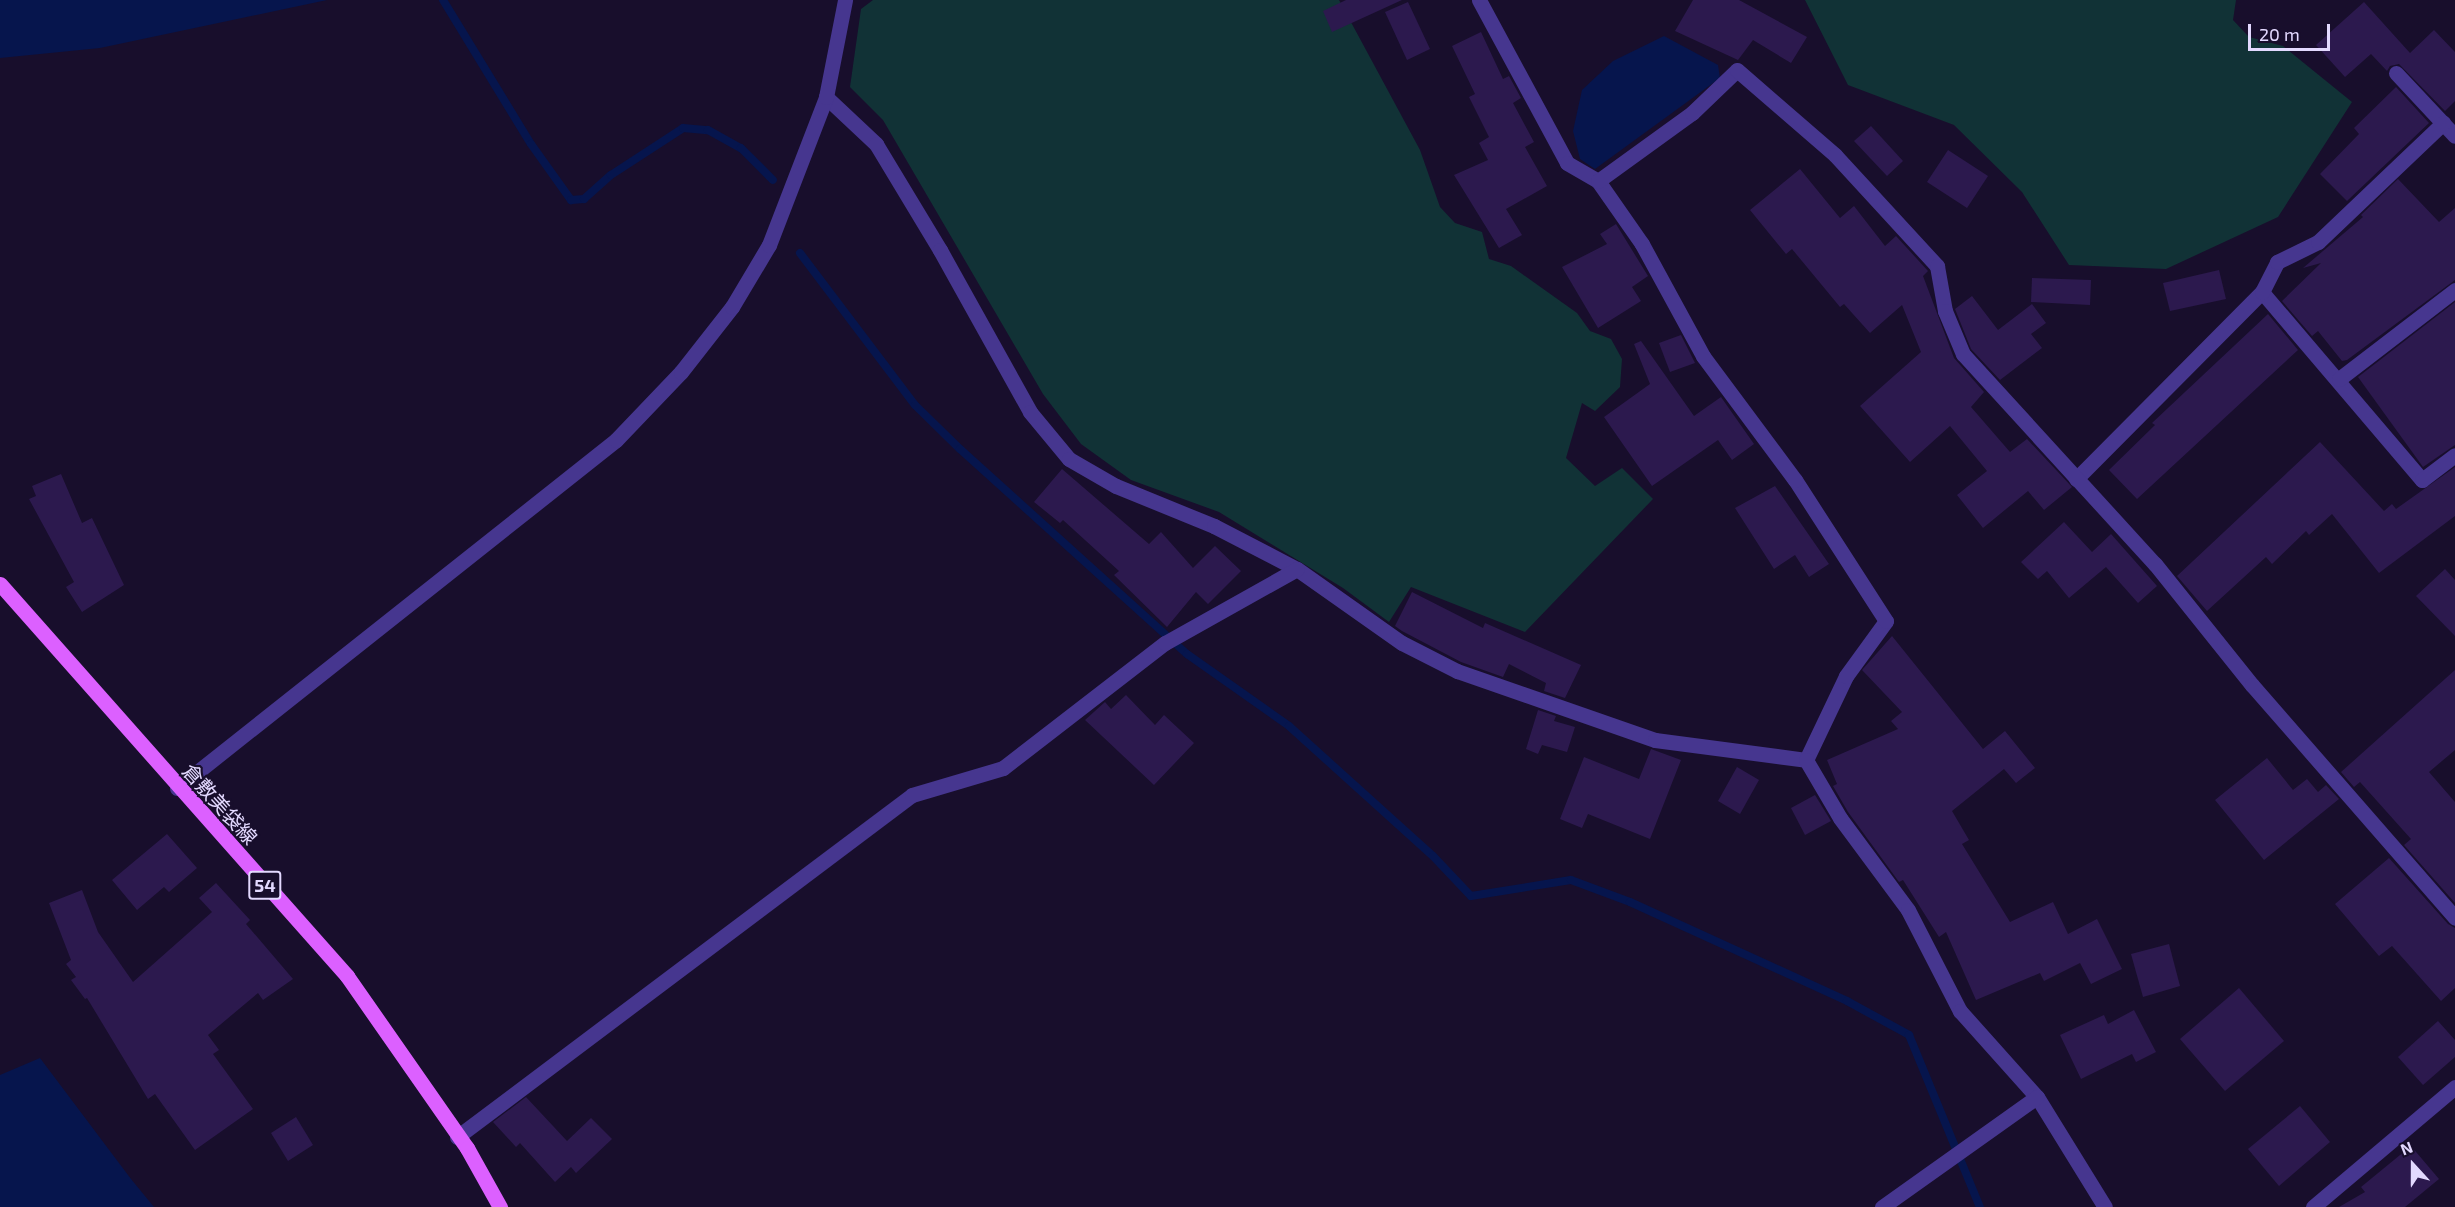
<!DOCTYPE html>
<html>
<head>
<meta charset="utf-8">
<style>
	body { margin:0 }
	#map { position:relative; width:2455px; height:1207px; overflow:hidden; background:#180e2c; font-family:"Exo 2","Noto Sans JP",sans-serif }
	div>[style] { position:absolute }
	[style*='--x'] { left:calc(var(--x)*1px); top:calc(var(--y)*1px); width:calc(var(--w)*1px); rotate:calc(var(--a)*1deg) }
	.green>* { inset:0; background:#113236 }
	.water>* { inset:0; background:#06154d }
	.stream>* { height:8px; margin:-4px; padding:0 4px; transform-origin:4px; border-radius:4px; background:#06154d }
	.building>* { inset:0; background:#2c194e }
	.minor>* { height:15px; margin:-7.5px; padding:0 7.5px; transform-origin:7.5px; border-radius:7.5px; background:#46368f }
	.major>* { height:15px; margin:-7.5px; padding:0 7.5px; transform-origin:7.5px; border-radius:7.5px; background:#dc60ff }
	span { translate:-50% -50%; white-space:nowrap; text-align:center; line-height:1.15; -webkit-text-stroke:4.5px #180e2c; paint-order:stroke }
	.shield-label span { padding:2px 4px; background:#180e2c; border:2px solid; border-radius:4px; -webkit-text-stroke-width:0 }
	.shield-label { font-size:18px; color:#e3d9ff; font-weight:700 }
	.street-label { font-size:20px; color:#e3d9ff }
	.north { position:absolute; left:2383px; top:1135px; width:60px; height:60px; -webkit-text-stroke:4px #180e2c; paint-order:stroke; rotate:339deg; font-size:16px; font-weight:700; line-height:24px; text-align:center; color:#e3d9ff }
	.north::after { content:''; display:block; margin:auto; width:21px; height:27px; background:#e3d9ff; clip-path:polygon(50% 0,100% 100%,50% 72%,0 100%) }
	.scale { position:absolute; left:2248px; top:24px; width:82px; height:27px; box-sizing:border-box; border:3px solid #e3d9ff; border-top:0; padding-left:8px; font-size:18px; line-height:21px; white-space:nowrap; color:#e3d9ff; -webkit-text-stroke:4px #180e2c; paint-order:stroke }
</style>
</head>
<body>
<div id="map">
	<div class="green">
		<i style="clip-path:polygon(873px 0,1339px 0,1420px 150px,1440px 207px,1455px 223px,1482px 232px,1489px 259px,1511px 266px,1577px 313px,1590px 331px,1611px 339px,1622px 359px,1620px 387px,1595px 411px,1582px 403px,1566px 458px,1595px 486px,1622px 468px,1653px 499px,1525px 632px,1411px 587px,1389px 622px,1343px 588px,1219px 512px,1131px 480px,1081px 444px,1043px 394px,883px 120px,850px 87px,861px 9px)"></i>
		<i style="clip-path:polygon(1805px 0,2236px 0,2233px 20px,2249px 37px,2283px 46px,2352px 102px,2278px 217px,2166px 269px,2069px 265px,2022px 192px,1954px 125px,1848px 85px)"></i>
	</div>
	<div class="water">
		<i style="clip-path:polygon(0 0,327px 0,100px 48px,0 58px)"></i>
		<i style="clip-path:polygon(1664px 36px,1718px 65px,1720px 78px,1595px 169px,1580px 159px,1573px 131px,1582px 90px,1613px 61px)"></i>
		<i style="clip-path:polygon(40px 1058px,131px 1179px,154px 1207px,0 1207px,0 1075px)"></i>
	</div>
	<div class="stream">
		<i style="--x:443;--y:0;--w:169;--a:58.6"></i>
		<i style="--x:531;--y:144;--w:69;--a:54.5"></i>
		<i style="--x:571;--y:200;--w:13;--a:-4"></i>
		<i style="--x:584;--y:199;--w:36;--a:-42"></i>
		<i style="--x:611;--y:175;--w:86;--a:-33.1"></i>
		<i style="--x:683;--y:128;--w:25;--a:5"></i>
		<i style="--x:708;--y:130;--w:38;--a:29"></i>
		<i style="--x:741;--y:148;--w:45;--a:45"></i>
		<i style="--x:800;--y:253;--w:191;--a:52.9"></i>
		<i style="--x:915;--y:405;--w:63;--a:44.4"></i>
		<i style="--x:960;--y:449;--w:306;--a:42.1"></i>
		<i style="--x:1187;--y:654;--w:125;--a:35.2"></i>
		<i style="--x:1289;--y:726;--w:194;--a:42.1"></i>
		<i style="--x:1433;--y:856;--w:55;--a:46.5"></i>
		<i style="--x:1471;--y:896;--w:101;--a:-9.1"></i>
		<i style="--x:1571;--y:880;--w:63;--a:20.4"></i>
		<i style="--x:1630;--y:902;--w:239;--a:24.5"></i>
		<i style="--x:1847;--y:1001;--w:71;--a:28.7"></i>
		<i style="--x:1909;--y:1035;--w:186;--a:67.6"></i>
	</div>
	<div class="building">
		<i style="clip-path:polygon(1346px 0,1402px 0,1332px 32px,1323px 11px)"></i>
		<i style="clip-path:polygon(1693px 0,1739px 0,1807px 37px,1791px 63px,1753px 40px,1738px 60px,1675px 31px)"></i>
		<i style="clip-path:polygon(1408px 2px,1430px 49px,1407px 60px,1385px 12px)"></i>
		<i style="clip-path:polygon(2364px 2px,2410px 53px,2434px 30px,2455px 52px,2455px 101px,2445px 111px,2399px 64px,2390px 66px,2387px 71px,2371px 54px,2345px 77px,2316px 45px)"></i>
		<i style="clip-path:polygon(1481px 32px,1503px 79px,1509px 76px,1521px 98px,1513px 103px,1534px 142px,1525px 147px,1547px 186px,1506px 209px,1522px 235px,1499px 248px,1454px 175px,1488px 160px,1479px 143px,1489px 137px,1469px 97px,1475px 94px,1452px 46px)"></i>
		<i style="clip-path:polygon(2396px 87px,2429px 123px,2347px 201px,2320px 174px,2359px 134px,2354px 128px)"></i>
		<i style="clip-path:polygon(1871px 126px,1903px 161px,1887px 176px,1854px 141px)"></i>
		<i style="clip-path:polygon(1948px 150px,1988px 176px,1967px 208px,1927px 182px)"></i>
		<i style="clip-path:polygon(1800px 169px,1840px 218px,1854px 206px,1885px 246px,1896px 236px,1928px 271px,1923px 276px,1954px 358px,1984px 392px,1971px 407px,2010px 452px,2027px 439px,2072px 487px,2044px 510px,2028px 491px,1983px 528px,1957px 495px,1987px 471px,1950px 426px,1910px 462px,1860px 406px,1921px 352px,1902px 305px,1870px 333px,1844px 304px,1840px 307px,1792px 249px,1786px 254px,1750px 210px)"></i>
		<i style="clip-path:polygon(2398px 179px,2439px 222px,2455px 208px,2455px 280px,2347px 360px,2342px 361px,2318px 331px,2312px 336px,2282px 301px,2321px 263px,2303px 268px,2363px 217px,2361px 215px)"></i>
		<i style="clip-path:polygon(1616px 224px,1648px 276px,1632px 287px,1641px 301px,1598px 328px,1562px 267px,1607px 244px,1600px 234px)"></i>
		<i style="clip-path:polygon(2219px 270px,2226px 299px,2170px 311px,2163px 283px)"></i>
		<i style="clip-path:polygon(2032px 278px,2091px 280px,2090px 305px,2031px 302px)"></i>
		<i style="clip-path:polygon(1972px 296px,1998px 330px,2032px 304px,2046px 323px,2031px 334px,2042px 348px,2000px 380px,1971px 349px,1955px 309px)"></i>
		<i style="clip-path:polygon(2455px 302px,2455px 445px,2423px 467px,2358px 377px)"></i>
		<i style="clip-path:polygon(2268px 314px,2298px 350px,2137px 499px,2109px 470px,2155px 425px,2152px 423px)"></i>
		<i style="clip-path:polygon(1681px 335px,1695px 363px,1670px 372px,1659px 343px)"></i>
		<i style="clip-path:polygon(1641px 341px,1694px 416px,1721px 397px,1754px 444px,1732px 460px,1718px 440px,1652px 486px,1604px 417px,1650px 384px,1634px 344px)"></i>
		<i style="clip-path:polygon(2320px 442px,2384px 511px,2392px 504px,2396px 509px,2455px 467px,2455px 516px,2379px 573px,2332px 514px,2309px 535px,2306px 531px,2272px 564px,2266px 557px,2207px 611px,2177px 576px)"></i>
		<i style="clip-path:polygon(1062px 469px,1149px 544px,1161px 532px,1193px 568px,1215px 546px,1241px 571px,1208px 604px,1196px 592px,1167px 627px,1114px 575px,1119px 571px,1063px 520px,1060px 523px,1034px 502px)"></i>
		<i style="clip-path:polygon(61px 474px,82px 523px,92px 518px,124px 585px,82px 612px,66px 587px,74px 582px,29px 499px,36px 496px,32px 486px)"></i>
		<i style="clip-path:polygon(1775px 486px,1829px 564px,1809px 577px,1795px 555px,1774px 569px,1735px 508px)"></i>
		<i style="clip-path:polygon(2064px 522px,2092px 552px,2111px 534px,2157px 586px,2138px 603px,2106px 567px,2069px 598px,2047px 571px,2038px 579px,2021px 562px)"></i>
		<i style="clip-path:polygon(2445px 569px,2455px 580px,2455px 636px,2416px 596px)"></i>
		<i style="clip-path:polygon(1412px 592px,1483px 628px,1485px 623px,1581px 665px,1565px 698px,1544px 691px,1546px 683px,1509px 664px,1503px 677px,1461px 662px,1402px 631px,1395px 626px)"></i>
		<i style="clip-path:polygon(1892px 636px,1983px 749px,2005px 731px,2035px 768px,2016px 783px,2004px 769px,1952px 811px,1969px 840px,1962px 844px,2010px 922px,2053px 902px,2068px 934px,2097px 919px,2122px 969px,2091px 984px,2080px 963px,2044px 981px,2040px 973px,1976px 1000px,1946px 932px,1939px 937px,1903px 880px,1899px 882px,1848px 812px,1833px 786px,1837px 784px,1827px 760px,1898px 729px,1891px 721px,1902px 712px,1862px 670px)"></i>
		<i style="clip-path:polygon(2455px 670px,2455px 750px,2429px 772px,2455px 802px,2455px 903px,2404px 845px,2411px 839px,2360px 782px,2354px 787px,2341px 772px)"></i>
		<i style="clip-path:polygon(1126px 695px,1155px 725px,1164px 715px,1194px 743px,1154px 785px,1085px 720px,1105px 702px,1111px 709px)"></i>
		<i style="clip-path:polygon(1538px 710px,1556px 716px,1554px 721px,1575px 727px,1567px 752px,1542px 745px,1538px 754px,1526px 749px)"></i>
		<i style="clip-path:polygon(1651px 749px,1681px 760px,1650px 839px,1588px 814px,1582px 828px,1560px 819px,1584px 757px,1639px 779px)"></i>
		<i style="clip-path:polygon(2267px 758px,2293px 790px,2307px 779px,2318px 792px,2326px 785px,2339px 799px,2264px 860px,2215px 800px)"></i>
		<i style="clip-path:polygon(1737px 767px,1759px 780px,1740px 814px,1718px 801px)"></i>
		<i style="clip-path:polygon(1815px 795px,1831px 821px,1805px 835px,1791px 808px)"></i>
		<i style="clip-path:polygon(167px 834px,197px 868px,169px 892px,164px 887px,137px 910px,112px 880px)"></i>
		<i style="clip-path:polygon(2389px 858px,2448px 924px,2455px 928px,2455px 988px,2441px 1001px,2392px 946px,2379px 956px,2335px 904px)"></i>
		<i style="clip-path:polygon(216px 883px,250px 920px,246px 924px,293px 979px,263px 1000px,258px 993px,208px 1035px,219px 1050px,213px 1054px,253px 1109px,195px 1150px,155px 1094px,148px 1099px,87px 998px,85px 999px,71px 980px,76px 977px,66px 964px,71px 960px,49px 903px,82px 890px,98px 932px,133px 982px,212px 912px,199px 898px)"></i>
		<i style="clip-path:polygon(2169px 944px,2180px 986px,2143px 997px,2131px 954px)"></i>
		<i style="clip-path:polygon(2239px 988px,2284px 1041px,2225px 1091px,2180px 1039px)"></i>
		<i style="clip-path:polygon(2134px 1010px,2156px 1052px,2136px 1062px,2132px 1054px,2081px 1079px,2060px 1035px,2104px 1015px,2108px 1024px)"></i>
		<i style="clip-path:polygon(2438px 1021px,2455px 1040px,2455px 1057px,2423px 1085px,2398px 1057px)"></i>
		<i style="clip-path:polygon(526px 1097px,567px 1141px,591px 1118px,612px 1139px,576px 1173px,571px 1167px,555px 1182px,520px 1143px,516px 1147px,493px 1122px)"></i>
		<i style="clip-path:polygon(2300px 1106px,2330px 1142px,2279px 1186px,2248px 1149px)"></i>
		<i style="clip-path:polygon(296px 1117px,313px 1145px,288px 1161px,271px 1133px)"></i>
		<i style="clip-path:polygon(2411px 1146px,2439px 1179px,2405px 1207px,2339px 1207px,2365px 1192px,2361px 1187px)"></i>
	</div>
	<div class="minor">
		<i style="--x:1479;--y:0;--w:185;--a:61.6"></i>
		<i style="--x:1567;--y:163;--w:36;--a:30"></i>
		<i style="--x:2396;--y:73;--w:86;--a:46.9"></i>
		<i style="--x:826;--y:97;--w:69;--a:43.2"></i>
		<i style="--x:876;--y:144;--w:124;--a:58.9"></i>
		<i style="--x:940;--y:250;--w:185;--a:60.9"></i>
		<i style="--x:1030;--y:412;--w:61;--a:50.3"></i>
		<i style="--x:1069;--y:459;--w:54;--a:29.9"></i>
		<i style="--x:1116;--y:486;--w:106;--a:22.2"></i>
		<i style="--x:1214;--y:526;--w:93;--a:27.4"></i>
		<i style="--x:1297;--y:569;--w:128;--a:35.2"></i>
		<i style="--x:1402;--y:643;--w:62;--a:27"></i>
		<i style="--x:1457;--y:671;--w:210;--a:19.2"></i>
		<i style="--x:1655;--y:740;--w:152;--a:7.5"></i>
		<i style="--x:2262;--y:292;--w:247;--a:49.6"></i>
		<i style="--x:2422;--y:480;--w:41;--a:-37.1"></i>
		<i style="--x:2339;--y:379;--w:146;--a:-37.5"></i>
		<i style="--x:2076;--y:479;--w:264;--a:-45.2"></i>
		<i style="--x:2262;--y:292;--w:34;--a:-63"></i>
		<i style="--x:2277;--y:262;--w:46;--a:-26"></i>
		<i style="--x:2318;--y:242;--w:173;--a:-43.6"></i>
		<i style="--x:1806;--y:760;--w:93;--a:-64.5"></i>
		<i style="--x:1846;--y:676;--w:68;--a:-54"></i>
		<i style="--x:1886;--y:621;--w:168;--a:-122.8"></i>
		<i style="--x:1795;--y:480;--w:154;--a:-126.6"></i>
		<i style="--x:1703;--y:356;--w:128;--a:-118.6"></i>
		<i style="--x:1642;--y:244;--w:77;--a:-124.9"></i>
		<i style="--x:1598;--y:181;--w:116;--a:-35.9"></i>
		<i style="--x:1692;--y:113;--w:62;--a:-43.7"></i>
		<i style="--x:1737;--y:70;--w:130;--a:40.9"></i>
		<i style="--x:1835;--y:155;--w:151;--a:47.4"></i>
		<i style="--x:1937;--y:266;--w:46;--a:79.9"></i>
		<i style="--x:1945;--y:311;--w:47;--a:67.3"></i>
		<i style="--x:1963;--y:354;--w:285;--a:47.6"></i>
		<i style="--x:2155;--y:564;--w:155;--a:51.3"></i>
		<i style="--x:2252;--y:685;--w:309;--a:48.9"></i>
		<i style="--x:1806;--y:760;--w:67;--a:59.6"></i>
		<i style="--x:1840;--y:818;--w:114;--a:53.5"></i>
		<i style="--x:1908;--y:910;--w:114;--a:62.8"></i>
		<i style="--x:1960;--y:1011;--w:115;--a:48.2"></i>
		<i style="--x:2037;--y:1097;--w:129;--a:58.3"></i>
		<i style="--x:177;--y:788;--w:560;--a:-38.4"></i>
		<i style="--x:616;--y:440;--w:94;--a:-46.3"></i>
		<i style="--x:681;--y:372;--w:83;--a:-51.9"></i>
		<i style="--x:732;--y:307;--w:72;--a:-59.2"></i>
		<i style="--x:769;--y:245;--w:159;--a:-68.9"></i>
		<i style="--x:826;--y:97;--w:99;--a:-78.9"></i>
		<i style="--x:457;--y:1137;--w:569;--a:-36.93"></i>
		<i style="--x:912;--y:795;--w:95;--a:-16.5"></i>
		<i style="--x:1003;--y:768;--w:205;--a:-37.7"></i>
		<i style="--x:1165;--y:643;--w:151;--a:-29.3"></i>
		<i style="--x:1882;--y:1207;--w:190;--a:-35.4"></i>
		<i style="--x:2313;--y:1207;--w:186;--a:-40.2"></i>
	</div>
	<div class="major">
		<i style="--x:0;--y:584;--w:524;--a:48.48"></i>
		<i style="--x:347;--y:976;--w:210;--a:55.1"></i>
		<i style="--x:467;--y:1148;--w:68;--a:60.8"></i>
	</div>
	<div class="shield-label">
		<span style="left:265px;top:885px">54</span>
	</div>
	<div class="street-label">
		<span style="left:220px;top:804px;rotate:48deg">倉敷美袋線</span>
	</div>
	<div class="north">N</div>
	<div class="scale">20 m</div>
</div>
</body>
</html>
